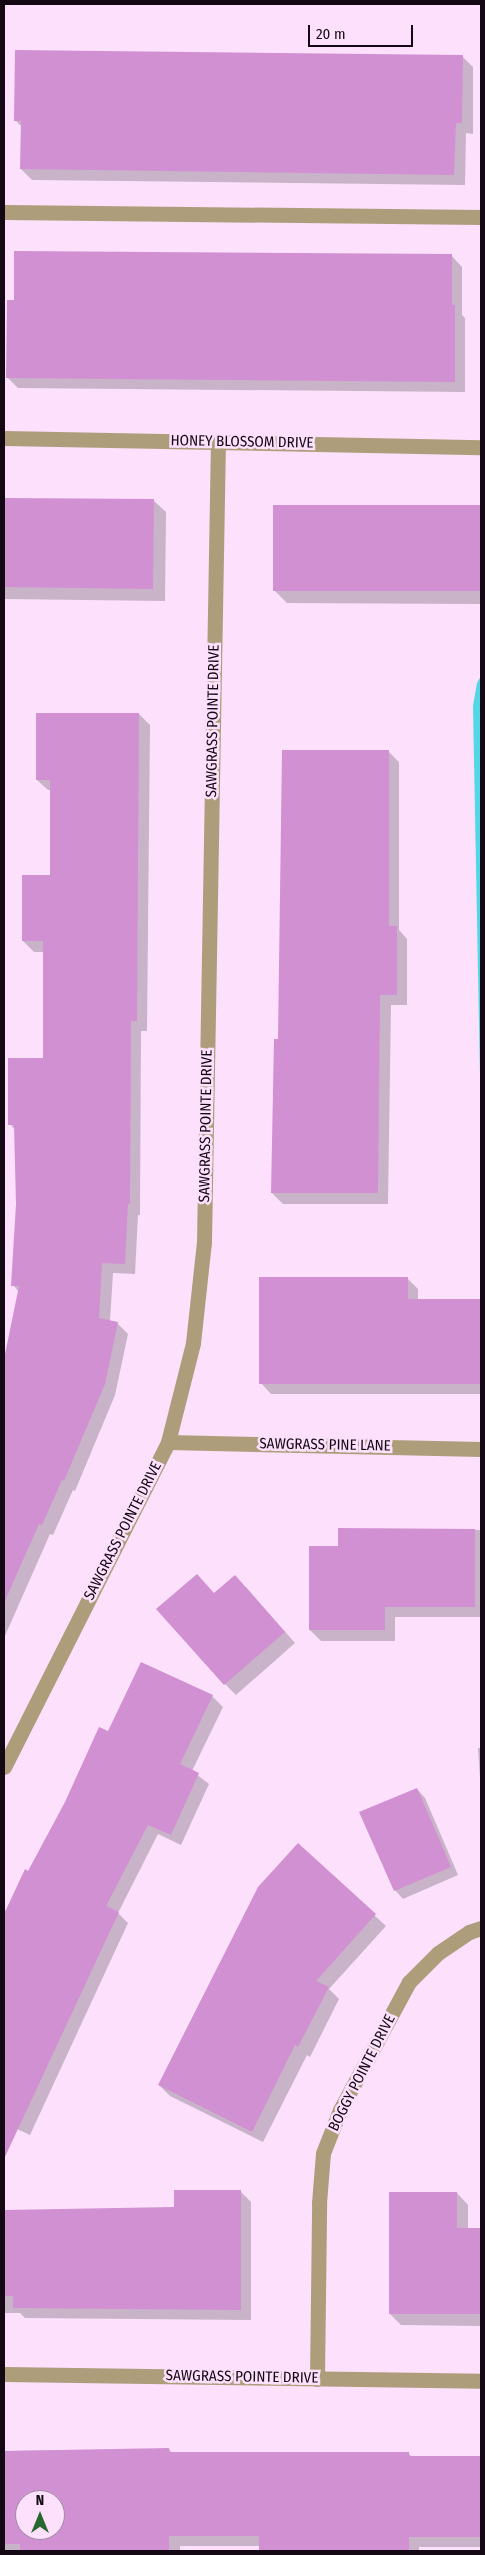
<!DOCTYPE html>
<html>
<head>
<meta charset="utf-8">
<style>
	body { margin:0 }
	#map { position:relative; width:485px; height:2555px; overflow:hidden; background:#fce0fc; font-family:"Fira Sans Condensed",sans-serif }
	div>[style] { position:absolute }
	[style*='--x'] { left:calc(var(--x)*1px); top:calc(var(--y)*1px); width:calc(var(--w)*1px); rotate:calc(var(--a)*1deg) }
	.water>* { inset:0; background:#51d7e7 }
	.shadow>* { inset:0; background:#0003 }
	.building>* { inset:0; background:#d190d2 }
	.lane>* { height:15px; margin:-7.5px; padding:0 7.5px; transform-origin:7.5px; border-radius:7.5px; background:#ad9d7a }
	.street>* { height:15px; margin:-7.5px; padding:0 7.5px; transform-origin:7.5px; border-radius:7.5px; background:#ad9d7a }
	span { translate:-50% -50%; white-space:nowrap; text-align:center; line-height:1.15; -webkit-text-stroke:5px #fce0fc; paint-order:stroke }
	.street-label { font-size:15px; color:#130813 }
	.frame { position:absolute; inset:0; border:5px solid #130813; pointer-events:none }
	.north { position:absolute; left:15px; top:2490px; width:50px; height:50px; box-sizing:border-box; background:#fce0fc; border:1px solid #9f8a9f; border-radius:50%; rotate:0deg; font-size:14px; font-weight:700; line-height:20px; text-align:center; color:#130813 }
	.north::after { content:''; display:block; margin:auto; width:18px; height:22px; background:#286730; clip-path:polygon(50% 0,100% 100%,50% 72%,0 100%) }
	.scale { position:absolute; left:308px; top:25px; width:105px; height:22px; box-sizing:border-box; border:2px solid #130813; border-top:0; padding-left:6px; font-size:15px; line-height:18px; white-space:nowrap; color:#130813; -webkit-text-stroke:4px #fce0fc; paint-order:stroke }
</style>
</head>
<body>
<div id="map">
	<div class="water">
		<i style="clip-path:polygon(481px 676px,481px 1129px,473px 706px,477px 683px)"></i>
	</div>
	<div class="shadow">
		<i style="clip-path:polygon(462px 56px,473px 67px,473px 134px,466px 133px,465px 185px,32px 180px,21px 169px,22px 127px,16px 121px)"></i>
		<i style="clip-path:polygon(451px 255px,462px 267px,462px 315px,465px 318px,465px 392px,18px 388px,7px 377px)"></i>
		<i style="clip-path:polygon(4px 499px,153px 500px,166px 512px,165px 601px,4px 599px)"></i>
		<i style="clip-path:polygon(274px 506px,481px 506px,481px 604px,287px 603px,274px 590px)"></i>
		<i style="clip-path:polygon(139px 714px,150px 725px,147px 1031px,141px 1031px,140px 1215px,138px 1215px,135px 1274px,113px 1273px,110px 1321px,117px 1323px,128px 1334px,115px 1395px,75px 1491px,73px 1490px,53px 1535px,50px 1534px,4px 1638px,4px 1365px,19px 1292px,13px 1285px,17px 1204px,15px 1130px,10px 1124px,44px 1059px,44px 952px,34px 952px,23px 941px,51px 876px,51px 790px,48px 790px,37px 780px)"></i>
		<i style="clip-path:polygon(388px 751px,399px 762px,399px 930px,407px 939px,407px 1005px,391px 1005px,388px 1204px,283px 1204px,272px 1193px,280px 1040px)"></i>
		<i style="clip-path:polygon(407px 1278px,418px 1289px,418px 1300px,481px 1300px,481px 1394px,271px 1394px,261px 1383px)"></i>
		<i style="clip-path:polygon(339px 1529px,481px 1530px,481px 1617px,395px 1617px,395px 1641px,321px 1641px,310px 1630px,339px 1547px)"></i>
		<i style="clip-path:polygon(246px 1587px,295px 1643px,236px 1695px,225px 1684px,214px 1594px)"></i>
		<i style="clip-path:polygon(141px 1663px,212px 1696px,223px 1707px,192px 1771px,209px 1784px,181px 1845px,158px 1834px,118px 1913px,128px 1923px,30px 2135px,4px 2123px,4px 1915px,25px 1871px,29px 1872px,66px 1802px,108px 1733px)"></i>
		<i style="clip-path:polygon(478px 1748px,481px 1748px,481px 1792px)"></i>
		<i style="clip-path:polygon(417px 1789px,425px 1798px,458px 1875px,403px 1899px,395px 1890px)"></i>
		<i style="clip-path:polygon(298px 1845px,386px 1926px,329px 1989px,339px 1999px,310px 2057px,307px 2055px,263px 2142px,170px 2096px,159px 2085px)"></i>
		<i style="clip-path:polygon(241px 2192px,251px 2202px,251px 2320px,25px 2318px,20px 2313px,4px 2313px,4px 2211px,175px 2209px)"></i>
		<i style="clip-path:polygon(457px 2193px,468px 2205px,468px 2229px,481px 2229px,481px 2326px,401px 2325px,390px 2314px)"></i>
		<i style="clip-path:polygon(evenodd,169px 2449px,173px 2454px,409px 2454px,413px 2458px,481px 2458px,481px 2547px,419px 2547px,419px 2551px,260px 2551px,260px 2546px,180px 2546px,180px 2551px,4px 2551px,4px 2451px,169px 2449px,25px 2500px,55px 2500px,55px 2530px,25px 2530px,25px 2500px)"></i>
	</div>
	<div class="building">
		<i style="clip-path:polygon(15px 50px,463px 55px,462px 123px,456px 123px,454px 175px,20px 169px,21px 121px,14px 121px)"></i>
		<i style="clip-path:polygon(14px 251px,452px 254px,452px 305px,455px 305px,455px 382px,6px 378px,7px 300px,14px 300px)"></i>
		<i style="clip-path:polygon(4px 498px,154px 499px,153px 589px,4px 587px)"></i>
		<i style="clip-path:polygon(273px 505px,481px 505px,481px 591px,273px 591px)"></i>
		<i style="clip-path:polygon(36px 713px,139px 713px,137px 1021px,131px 1021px,130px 1204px,128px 1204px,125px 1264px,102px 1263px,99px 1318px,118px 1322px,105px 1384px,64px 1481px,62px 1480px,42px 1525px,39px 1524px,4px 1603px,4px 1359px,19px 1286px,11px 1286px,16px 1204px,14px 1125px,8px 1125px,8px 1058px,43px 1058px,43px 941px,22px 941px,22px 875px,50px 875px,50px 780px,36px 780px)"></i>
		<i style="clip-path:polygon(282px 750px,389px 750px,389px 926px,397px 926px,397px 995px,380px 995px,378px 1193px,271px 1193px,274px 1039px,278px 1039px)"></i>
		<i style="clip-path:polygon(259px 1277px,408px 1277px,408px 1299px,481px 1299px,481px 1384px,259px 1384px)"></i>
		<i style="clip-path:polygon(338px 1528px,475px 1529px,475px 1607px,385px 1607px,385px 1630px,309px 1630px,309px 1546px,338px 1546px)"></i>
		<i style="clip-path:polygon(197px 1574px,214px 1593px,235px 1575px,285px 1632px,224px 1685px,156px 1609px)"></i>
		<i style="clip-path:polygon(141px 1662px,213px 1695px,180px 1764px,199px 1773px,171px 1835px,148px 1825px,106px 1906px,119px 1912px,4px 2159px,4px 1914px,25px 1869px,28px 1871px,65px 1802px,99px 1727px,108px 1731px)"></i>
		<i style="clip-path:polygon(417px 1788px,451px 1867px,394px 1891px,359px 1812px)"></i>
		<i style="clip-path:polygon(298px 1843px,376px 1914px,316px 1981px,329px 1987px,298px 2047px,295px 2045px,252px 2132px,158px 2085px,258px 1887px)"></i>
		<i style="clip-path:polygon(174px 2190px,241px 2190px,241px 2310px,13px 2308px,13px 2296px,4px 2296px,4px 2210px,174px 2207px)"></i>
		<i style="clip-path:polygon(389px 2192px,457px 2192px,457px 2228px,481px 2228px,481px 2314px,389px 2314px)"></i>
		<i style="clip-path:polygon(evenodd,169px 2448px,169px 2452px,409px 2452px,409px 2456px,481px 2456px,481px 2537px,409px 2537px,409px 2551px,259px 2551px,259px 2536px,169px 2536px,169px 2551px,20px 2551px,20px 2544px,4px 2544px,4px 2451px,169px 2448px,25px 2500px,55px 2500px,55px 2530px,25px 2530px,25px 2500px)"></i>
	</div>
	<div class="lane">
		<i style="--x:4;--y:212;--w:477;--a:0.6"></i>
	</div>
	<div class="street">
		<i style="--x:4;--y:438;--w:477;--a:1.1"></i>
		<i style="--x:168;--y:1442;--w:313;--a:1.3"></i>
		<i style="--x:4;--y:1767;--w:364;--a:-63.2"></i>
		<i style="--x:168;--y:1442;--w:102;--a:-75.8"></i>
		<i style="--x:193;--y:1343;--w:102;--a:-83.8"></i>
		<i style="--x:204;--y:1242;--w:800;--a:-89"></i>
		<i style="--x:4;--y:2374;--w:477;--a:0.8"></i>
		<i style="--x:317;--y:2379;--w:176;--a:-89.3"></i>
		<i style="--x:319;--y:2203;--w:50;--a:-85.4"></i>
		<i style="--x:323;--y:2153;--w:46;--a:-68.4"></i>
		<i style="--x:340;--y:2110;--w:145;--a:-61.7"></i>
		<i style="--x:409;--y:1982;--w:41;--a:-45"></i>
		<i style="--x:438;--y:1953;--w:37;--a:-34"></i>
		<i style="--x:469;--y:1932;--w:13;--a:-18"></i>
	</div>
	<div class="street-label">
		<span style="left:242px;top:442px;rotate:1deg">HONEY BLOSSOM DRIVE</span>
		<span style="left:213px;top:721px;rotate:-89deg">SAWGRASS POINTE DRIVE</span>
		<span style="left:206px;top:1126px;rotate:-89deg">SAWGRASS POINTE DRIVE</span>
		<span style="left:325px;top:1445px;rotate:1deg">SAWGRASS PINE LANE</span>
		<span style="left:123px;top:1531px;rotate:-63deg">SAWGRASS POINTE DRIVE</span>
		<span style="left:362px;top:2073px;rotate:-63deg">BOGGY POINTE DRIVE</span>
		<span style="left:242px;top:2377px;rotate:1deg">SAWGRASS POINTE DRIVE</span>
	</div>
	<div class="frame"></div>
	<div class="north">N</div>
	<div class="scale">20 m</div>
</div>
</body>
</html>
